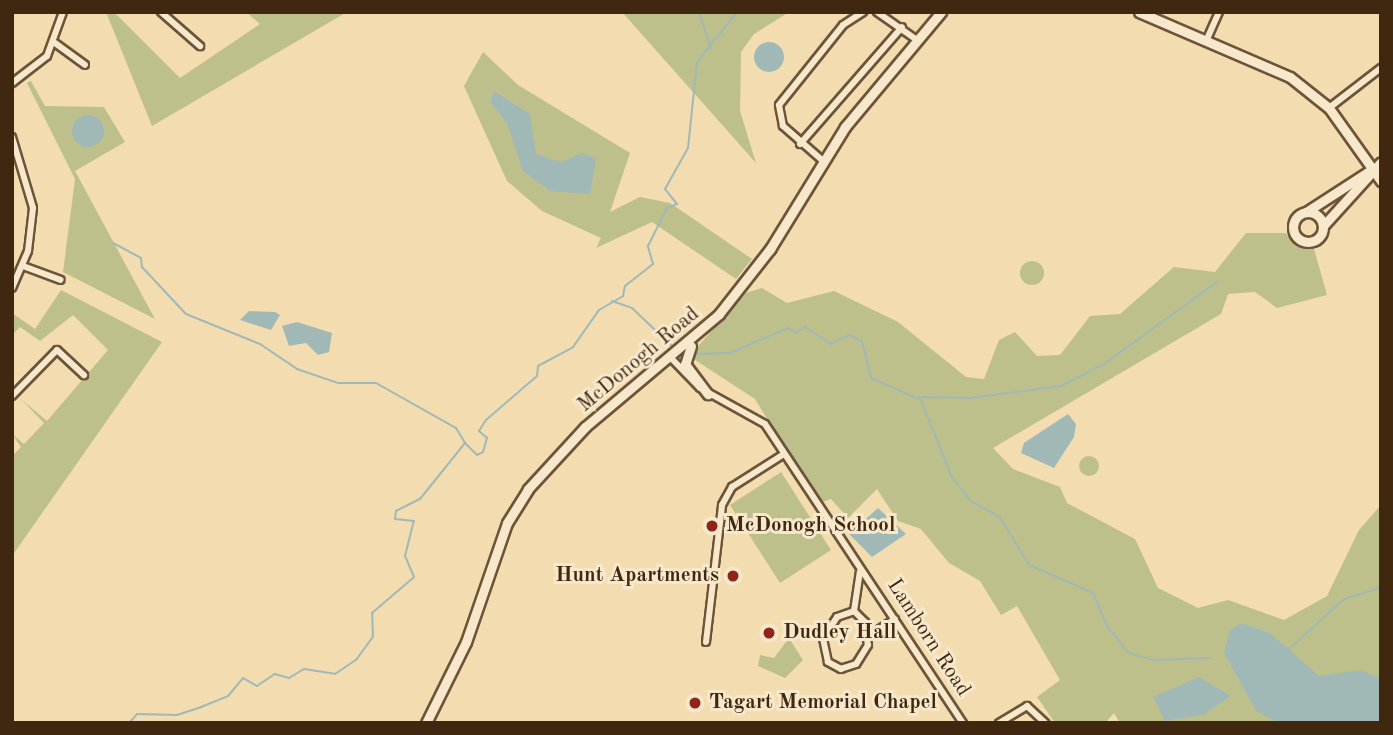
<!DOCTYPE html>
<html>
<head>
<meta charset="utf-8">
<style>
	body { margin:0 }
	#map { position:relative; width:1393px; height:735px; overflow:hidden; background:#f2dcb0; font-family:"Old Standard TT",serif }
	div>[style] { position:absolute }
	[style*='--x'] { left:calc(var(--x)*1px); top:calc(var(--y)*1px); width:calc(var(--w)*1px); rotate:calc(var(--a)*1deg) }
	.green>* { inset:0; background:#bdc08a }
	.round { border-radius:50% }
	.water>* { inset:0; background:#a0b9b7 }
	.stream>* { height:2px; margin:-1px; padding:0 1px; transform-origin:1px; border-radius:1px; background:#a0b9b7 }
	.roads { filter:drop-shadow(2px 0 #6c5438) drop-shadow(-2px 0 #6c5438) drop-shadow(0 2px #6c5438) drop-shadow(0 -2px #6c5438) }
	.street>* { height:6px; margin:-3px; padding:0 3px; transform-origin:3px; border-radius:3px; background:#f7e8cc }
	.secondary>* { height:9px; margin:-4.5px; padding:0 4.5px; transform-origin:4.5px; border-radius:4.5px; background:#f7e8cc }
	.secondary>.ring { margin:-4.5px; padding:0; box-sizing:content-box; background:none; border:9px solid #f7e8cc; border-radius:50% }
	.dots>* { width:19px; height:19px; translate:-50% -50%; box-sizing:border-box; border:4px solid #f7e8cc; border-radius:50% }
	span { translate:-50% -50%; white-space:nowrap; text-align:center; line-height:1.15; -webkit-text-stroke:6px #f7e8cc; paint-order:stroke }
	.street-label { font-size:21px; color:#3f2710 }
	.poi-label { font-size:21px; color:#3f2710; font-weight:700 }
	.left { translate:0 -50%; text-align:left }
	.right { translate:-100% -50%; text-align:right }
	.frame { position:absolute; inset:0; border:14px solid #3f2710; pointer-events:none }
</style>
</head>
<body>
<div id="map">
	<div class="green">
		<i style="clip-path:polygon(106px 12px,114px 12px,180px 78px,260px 24px,246px 12px,347px 12px,152px 126px)"></i>
		<i style="clip-path:polygon(622px 12px,789px 12px,754px 34px,741px 52px,740px 111px,756px 163px)"></i>
		<i style="clip-path:polygon(483px 52px,518px 85px,630px 153px,610px 212px,640px 197px,670px 203px,752px 259px,736px 279px,652px 222px,596px 248px,601px 238px,542px 211px,507px 181px,464px 86px)"></i>
		<i style="clip-path:polygon(31px 81px,45px 106px,104px 107px,125px 142px,75px 171px,155px 319px,63px 272px,75px 179px,27px 83px)"></i>
		<i style="clip-path:polygon(1246px 233px,1286px 233px,1296px 247px,1314px 249px,1327px 295px,1277px 308px,1255px 292px,1228px 294px,1221px 314px,993px 448px,1013px 469px,1060px 487px,1067px 503px,1135px 539px,1158px 588px,1198px 608px,1228px 600px,1284px 620px,1327px 596px,1359px 530px,1381px 505px,1381px 723px,1120px 723px,1114px 713px,1105px 723px,1055px 723px,1037px 697px,1060px 680px,1017px 606px,1001px 615px,980px 581px,949px 563px,921px 529px,898px 521px,877px 489px,848px 518px,831px 499px,819px 503px,755px 399px,689px 356px,746px 293px,762px 288px,787px 303px,834px 291px,898px 322px,966px 377px,984px 379px,999px 340px,1015px 332px,1037px 356px,1060px 355px,1090px 316px,1120px 314px,1174px 267px,1215px 272px)"></i>
		<i class="round" style="left:1020px;top:261px;width:24px;height:24px"></i>
		<i style="clip-path:polygon(61px 290px,162px 342px,12px 556px,12px 456px,21px 447px,12px 434px,24px 444px,44px 423px,22px 400px,47px 421px,108px 350px,73px 315px,40px 341px,20px 327px,12px 335px,12px 313px,35px 329px)"></i>
		<i class="round" style="left:1079px;top:456px;width:20px;height:20px"></i>
		<i style="clip-path:polygon(781px 472px,831px 550px,780px 583px,730px 505px)"></i>
		<i style="clip-path:polygon(789px 638px,803px 660px,785px 678px,758px 666px,760px 655px,774px 658px)"></i>
	</div>
	<div class="water">
		<i class="round" style="left:754px;top:42px;width:30px;height:30px"></i>
		<i style="clip-path:polygon(494px 91px,530px 114px,536px 154px,562px 162px,581px 153px,596px 158px,590px 194px,550px 191px,523px 171px,507px 123px,490px 102px)"></i>
		<i class="round" style="left:72px;top:115px;width:32px;height:32px"></i>
		<i style="clip-path:polygon(249px 311px,275px 312px,280px 315px,271px 330px,240px 320px)"></i>
		<i style="clip-path:polygon(297px 322px,332px 333px,329px 352px,318px 355px,306px 343px,289px 346px,282px 326px)"></i>
		<i style="clip-path:polygon(1068px 414px,1076px 424px,1074px 437px,1054px 468px,1021px 453px,1024px 443px)"></i>
		<i style="clip-path:polygon(878px 508px,906px 534px,872px 557px,849px 534px)"></i>
		<i style="clip-path:polygon(1241px 623px,1270px 633px,1319px 676px,1361px 670px,1380px 678px,1381px 723px,1278px 723px,1256px 711px,1224px 653px,1230px 630px)"></i>
		<i style="clip-path:polygon(1199px 677px,1231px 696px,1203px 715px,1165px 721px,1153px 697px)"></i>
	</div>
	<div class="stream">
		<i style="--x:699;--y:12;--w:38;--a:72"></i>
		<i style="--x:113;--y:243;--w:32;--a:28"></i>
		<i style="--x:141;--y:258;--w:9;--a:84"></i>
		<i style="--x:142;--y:267;--w:64;--a:46.9"></i>
		<i style="--x:186;--y:314;--w:80;--a:22.1"></i>
		<i style="--x:260;--y:344;--w:45;--a:34"></i>
		<i style="--x:297;--y:369;--w:43;--a:18.9"></i>
		<i style="--x:338;--y:383;--w:38;--a:0"></i>
		<i style="--x:376;--y:383;--w:92;--a:29.4"></i>
		<i style="--x:456;--y:428;--w:17;--a:59"></i>
		<i style="--x:612;--y:301;--w:21;--a:19"></i>
		<i style="--x:632;--y:308;--w:58;--a:43.6"></i>
		<i style="--x:693;--y:354;--w:37;--a:-2"></i>
		<i style="--x:730;--y:353;--w:63;--a:-23.3"></i>
		<i style="--x:788;--y:328;--w:9;--a:32"></i>
		<i style="--x:796;--y:333;--w:11;--a:-34"></i>
		<i style="--x:805;--y:327;--w:31;--a:33"></i>
		<i style="--x:831;--y:344;--w:20;--a:-27"></i>
		<i style="--x:849;--y:335;--w:14;--a:25"></i>
		<i style="--x:862;--y:341;--w:38;--a:76"></i>
		<i style="--x:871;--y:378;--w:55;--a:23.7"></i>
		<i style="--x:921;--y:400;--w:83;--a:68.1"></i>
		<i style="--x:952;--y:477;--w:31;--a:52"></i>
		<i style="--x:971;--y:501;--w:33;--a:29"></i>
		<i style="--x:1000;--y:517;--w:56;--a:58.9"></i>
		<i style="--x:1029;--y:565;--w:70;--a:23.6"></i>
		<i style="--x:1093;--y:593;--w:36;--a:67"></i>
		<i style="--x:1107;--y:626;--w:35;--a:51"></i>
		<i style="--x:1129;--y:653;--w:25;--a:16"></i>
		<i style="--x:1153;--y:660;--w:56;--a:-2"></i>
		<i style="--x:919;--y:397;--w:50;--a:1.1"></i>
		<i style="--x:969;--y:398;--w:93;--a:-7.4"></i>
		<i style="--x:1061;--y:386;--w:48;--a:-27.1"></i>
		<i style="--x:1104;--y:364;--w:140;--a:-36"></i>
		<i style="--x:1287;--y:651;--w:77;--a:-42.4"></i>
		<i style="--x:1344;--y:599;--w:39;--a:-17"></i>
		<i style="--x:129;--y:723;--w:12;--a:-48"></i>
		<i style="--x:137;--y:714;--w:40;--a:1.4"></i>
		<i style="--x:177;--y:715;--w:25;--a:-18"></i>
		<i style="--x:201;--y:707;--w:29;--a:-22"></i>
		<i style="--x:228;--y:696;--w:23;--a:-50"></i>
		<i style="--x:243;--y:678;--w:16;--a:30"></i>
		<i style="--x:257;--y:686;--w:22;--a:-34"></i>
		<i style="--x:275;--y:674;--w:15;--a:16"></i>
		<i style="--x:289;--y:678;--w:17;--a:-31"></i>
		<i style="--x:304;--y:669;--w:31;--a:9"></i>
		<i style="--x:335;--y:674;--w:25;--a:-34"></i>
		<i style="--x:356;--y:660;--w:29;--a:-54"></i>
		<i style="--x:373;--y:637;--w:24;--a:-92"></i>
		<i style="--x:372;--y:613;--w:55;--a:-40.6"></i>
		<i style="--x:414;--y:577;--w:23;--a:-113"></i>
		<i style="--x:405;--y:556;--w:36;--a:-76"></i>
		<i style="--x:414;--y:521;--w:19;--a:-174"></i>
		<i style="--x:395;--y:519;--w:8;--a:-83"></i>
		<i style="--x:396;--y:511;--w:27;--a:-27"></i>
		<i style="--x:420;--y:499;--w:72;--a:-51.2"></i>
		<i style="--x:465;--y:443;--w:17;--a:45"></i>
		<i style="--x:477;--y:455;--w:7;--a:-27"></i>
		<i style="--x:483;--y:452;--w:15;--a:-74"></i>
		<i style="--x:487;--y:438;--w:11;--a:-139"></i>
		<i style="--x:479;--y:431;--w:13;--a:-58"></i>
		<i style="--x:486;--y:420;--w:67;--a:-40.8"></i>
		<i style="--x:537;--y:376;--w:10;--a:-84"></i>
		<i style="--x:538;--y:366;--w:40;--a:-28"></i>
		<i style="--x:573;--y:347;--w:45;--a:-54.9"></i>
		<i style="--x:599;--y:310;--w:28;--a:-30"></i>
		<i style="--x:623;--y:296;--w:10;--a:-79"></i>
		<i style="--x:625;--y:286;--w:36;--a:-38"></i>
		<i style="--x:653;--y:264;--w:19;--a:-106"></i>
		<i style="--x:648;--y:246;--w:42;--a:-63.4"></i>
		<i style="--x:667;--y:208;--w:11;--a:-22"></i>
		<i style="--x:677;--y:204;--w:19;--a:-129"></i>
		<i style="--x:665;--y:189;--w:47;--a:-60.7"></i>
		<i style="--x:688;--y:148;--w:86;--a:-84"></i>
		<i style="--x:697;--y:62;--w:64;--a:-51.3"></i>
	</div>
	<div class="roads">
		<div class="street">
			<i style="--x:161;--y:12;--w:52;--a:41.1"></i>
			<i style="--x:877;--y:12;--w:49;--a:35"></i>
			<i style="--x:1207;--y:39;--w:30;--a:-66"></i>
			<i style="--x:55;--y:43;--w:37;--a:36"></i>
			<i style="--x:12;--y:83;--w:44;--a:-37.6"></i>
			<i style="--x:47;--y:56;--w:47;--a:-70"></i>
			<i style="--x:1329;--y:108;--w:66;--a:-37.6"></i>
			<i style="--x:12;--y:137;--w:74;--a:73.5"></i>
			<i style="--x:33;--y:208;--w:43;--a:96.6"></i>
			<i style="--x:28;--y:251;--w:40;--a:113.4"></i>
			<i style="--x:800;--y:144;--w:155;--a:-48.9"></i>
			<i style="--x:822;--y:160;--w:52;--a:-138.9"></i>
			<i style="--x:783;--y:126;--w:21;--a:-101"></i>
			<i style="--x:779;--y:105;--w:102;--a:-51.3"></i>
			<i style="--x:843;--y:25;--w:24;--a:-33"></i>
			<i style="--x:23;--y:266;--w:40;--a:20.2"></i>
			<i style="--x:672;--y:359;--w:40;--a:46"></i>
			<i style="--x:700;--y:388;--w:74;--a:29"></i>
			<i style="--x:765;--y:424;--w:359;--a:56.5"></i>
			<i style="--x:12;--y:396;--w:64;--a:-45.6"></i>
			<i style="--x:57;--y:350;--w:37;--a:43"></i>
			<i style="--x:854;--y:611;--w:16;--a:45"></i>
			<i style="--x:865;--y:622;--w:23;--a:83"></i>
			<i style="--x:868;--y:645;--w:22;--a:122"></i>
			<i style="--x:856;--y:664;--w:16;--a:162"></i>
			<i style="--x:841;--y:669;--w:15;--a:-152"></i>
			<i style="--x:828;--y:662;--w:25;--a:-102"></i>
			<i style="--x:823;--y:638;--w:25;--a:-56"></i>
			<i style="--x:837;--y:617;--w:18;--a:-19"></i>
			<i style="--x:854;--y:611;--w:40;--a:-81.5"></i>
			<i style="--x:869;--y:636;--w:31;--a:-33"></i>
			<i style="--x:706;--y:642;--w:138;--a:-83.3"></i>
			<i style="--x:722;--y:505;--w:21;--a:-61"></i>
			<i style="--x:732;--y:487;--w:62;--a:-32.4"></i>
			<i style="--x:999;--y:723;--w:33;--a:-31"></i>
			<i style="--x:1027;--y:706;--w:25;--a:43"></i>
		</div>
		<div class="secondary">
			<i style="--x:1139;--y:12;--w:164;--a:23.3"></i>
			<i style="--x:1290;--y:77;--w:50;--a:38.5"></i>
			<i style="--x:1329;--y:108;--w:90;--a:54.5"></i>
			<i style="--x:1306;--y:212;--w:81;--a:-32.9"></i>
			<i class="ring" style="left:1293px;top:212px;width:21px;height:21px"></i>
			<i style="--x:1323;--y:226;--w:86;--a:-47.8"></i>
			<i style="--x:691;--y:346;--w:19;--a:108"></i>
			<i style="--x:685;--y:364;--w:38;--a:53"></i>
			<i style="--x:426;--y:723;--w:90;--a:-63.7"></i>
			<i style="--x:466;--y:642;--w:126;--a:-71"></i>
			<i style="--x:507;--y:523;--w:40;--a:-58"></i>
			<i style="--x:528;--y:489;--w:84;--a:-47.4"></i>
			<i style="--x:585;--y:427;--w:175;--a:-40.1"></i>
			<i style="--x:719;--y:314;--w:83;--a:-51.9"></i>
			<i style="--x:770;--y:249;--w:143;--a:-58.4"></i>
			<i style="--x:845;--y:127;--w:150;--a:-50.1"></i>
		</div>
	</div>
	<div class="dots">
		<i style="left:712px;top:526px;background:#8f2418"></i>
		<i style="left:733px;top:576px;background:#8f2418"></i>
		<i style="left:769px;top:633px;background:#8f2418"></i>
		<i style="left:695px;top:703px;background:#8f2418"></i>
	</div>
	<div class="street-label">
		<span style="left:639px;top:360px;rotate:-40deg">McDonogh Road</span>
		<span style="left:928px;top:638px;rotate:57deg">Lamborn Road</span>
	</div>
	<div class="poi-label">
		<span class="left" style="left:726px;top:526px">McDonogh School</span>
		<span class="right" style="left:719px;top:576px">Hunt Apartments</span>
		<span class="left" style="left:783px;top:633px">Dudley Hall</span>
		<span class="left" style="left:709px;top:703px">Tagart Memorial Chapel</span>
	</div>
	<div class="frame"></div>
</div>
</body>
</html>
